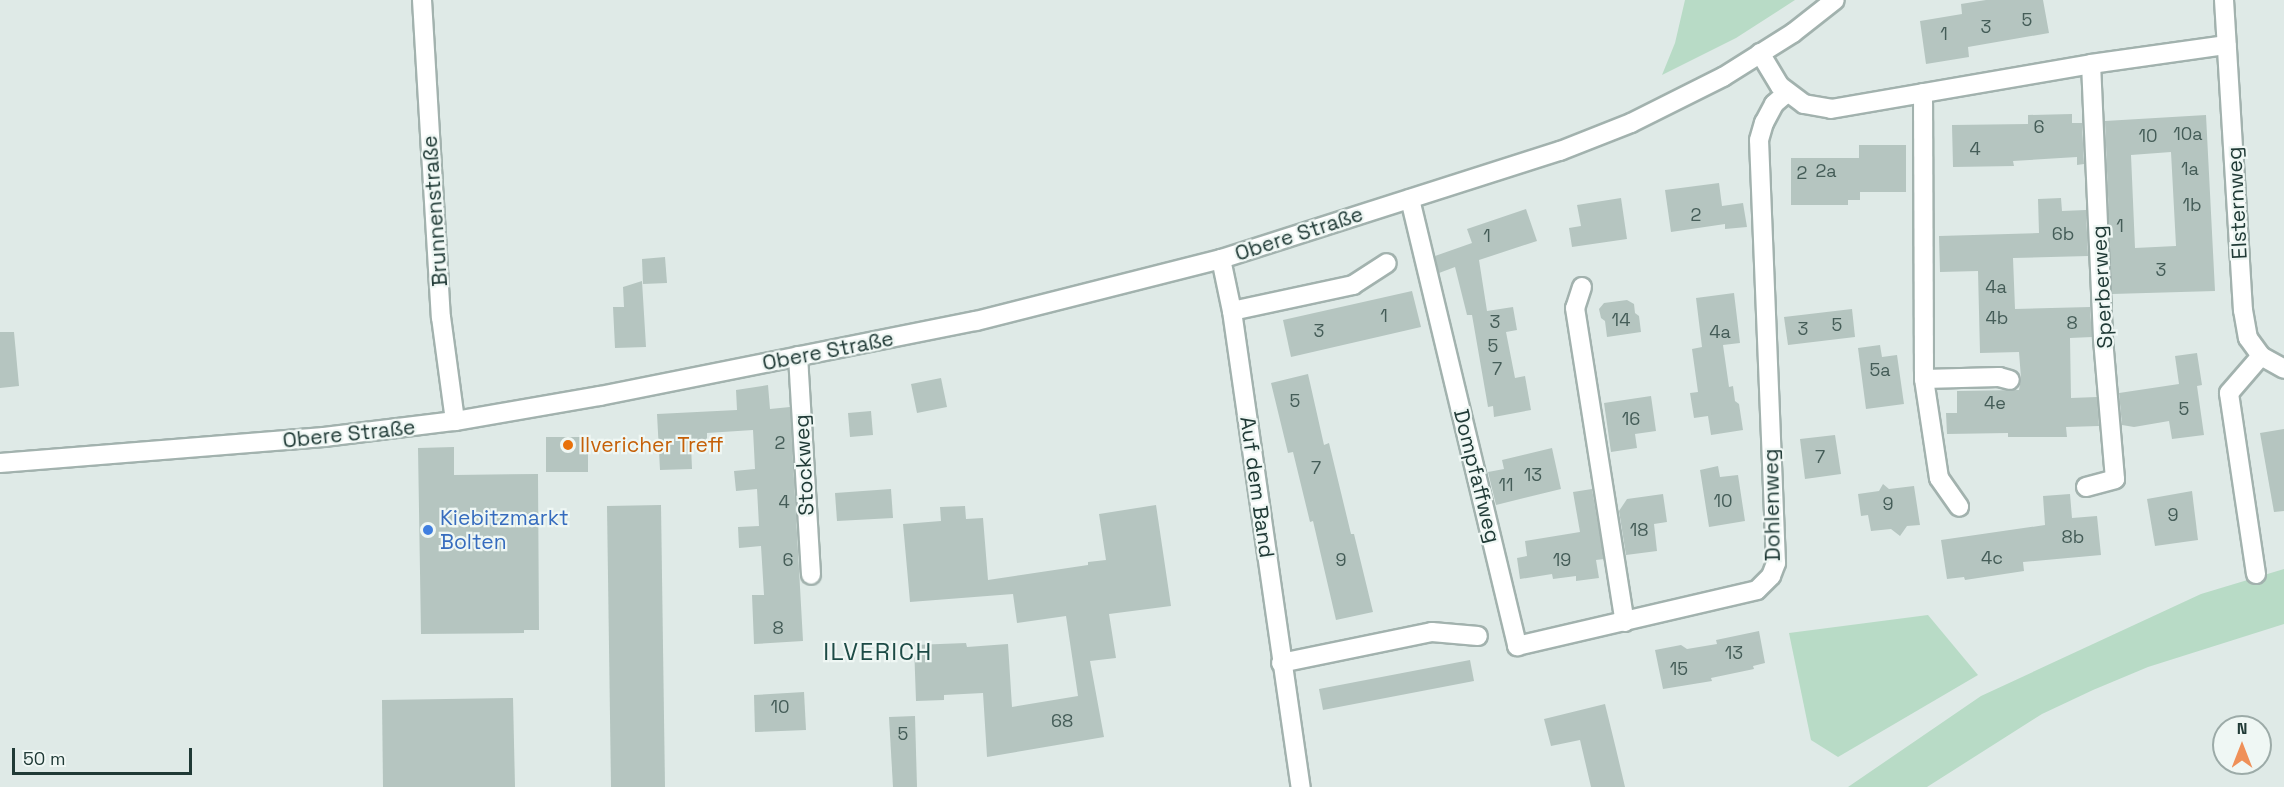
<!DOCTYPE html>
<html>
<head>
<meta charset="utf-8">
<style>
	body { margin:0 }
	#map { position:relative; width:2284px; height:787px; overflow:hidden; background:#dfeae7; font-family:"Space Grotesk",sans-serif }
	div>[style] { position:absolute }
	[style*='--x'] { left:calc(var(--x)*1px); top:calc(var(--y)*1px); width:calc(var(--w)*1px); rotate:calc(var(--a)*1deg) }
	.green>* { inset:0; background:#b8dbc6 }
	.building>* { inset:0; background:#b5c5c0 }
	.roads { filter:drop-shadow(2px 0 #a2b2ae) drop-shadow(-2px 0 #a2b2ae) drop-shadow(0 2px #a2b2ae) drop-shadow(0 -2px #a2b2ae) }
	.street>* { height:18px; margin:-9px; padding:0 9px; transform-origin:9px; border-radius:9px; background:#fff }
	.secondary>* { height:18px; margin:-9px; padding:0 9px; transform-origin:9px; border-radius:9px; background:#fff }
	.dots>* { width:16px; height:16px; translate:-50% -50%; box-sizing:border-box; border:3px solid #eff7f4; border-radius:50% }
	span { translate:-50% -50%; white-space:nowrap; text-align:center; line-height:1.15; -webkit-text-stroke:4.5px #eff7f4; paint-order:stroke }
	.number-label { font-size:18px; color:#455d58 }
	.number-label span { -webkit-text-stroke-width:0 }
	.street-label { font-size:21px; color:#203a36 }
	.food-label { font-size:21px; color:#c56008 }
	.left { translate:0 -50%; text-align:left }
	.shop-label { font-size:21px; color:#366cbe }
	.quarter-label { font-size:24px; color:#1d4b46; letter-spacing:1.5px }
	.north { position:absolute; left:2212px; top:715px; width:60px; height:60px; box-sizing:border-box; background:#eff7f4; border:2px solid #9caba8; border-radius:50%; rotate:0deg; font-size:16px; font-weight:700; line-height:24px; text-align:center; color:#203a36 }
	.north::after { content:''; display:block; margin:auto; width:21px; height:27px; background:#ef9058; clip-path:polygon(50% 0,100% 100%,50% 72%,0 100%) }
	.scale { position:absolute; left:12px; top:748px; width:180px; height:27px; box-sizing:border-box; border:3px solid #203a36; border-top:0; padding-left:8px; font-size:18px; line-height:21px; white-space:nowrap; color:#203a36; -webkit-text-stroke:4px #eff7f4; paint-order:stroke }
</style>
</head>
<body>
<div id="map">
	<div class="green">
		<i style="clip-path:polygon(1685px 0,1795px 0,1736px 38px,1662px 75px,1675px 43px)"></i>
		<i style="clip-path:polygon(2284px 569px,2284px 624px,2148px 667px,2093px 690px,2042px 714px,1927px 787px,1848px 787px,1981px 696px,2201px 594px)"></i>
		<i style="clip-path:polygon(1928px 615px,1978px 675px,1838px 757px,1811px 740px,1789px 633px)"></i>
	</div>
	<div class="building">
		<i style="clip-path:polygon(1986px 0,2043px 0,2049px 33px,1968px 47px,1969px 57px,1926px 64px,1920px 21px,1962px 14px,1961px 4px)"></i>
		<i style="clip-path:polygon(2072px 114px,2072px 123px,2082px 123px,2084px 164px,2077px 165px,2077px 157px,2013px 161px,2014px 166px,1953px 167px,1952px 125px,2028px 124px,2028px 115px)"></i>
		<i style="clip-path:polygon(evenodd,2206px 115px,2215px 291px,2112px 294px,2105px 121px,2206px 115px,2171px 152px,2176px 246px,2135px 248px,2131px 155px,2171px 152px)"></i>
		<i style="clip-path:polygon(1859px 145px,1906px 145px,1906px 192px,1860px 192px,1860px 200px,1848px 200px,1848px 205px,1791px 205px,1791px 158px,1859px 158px)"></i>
		<i style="clip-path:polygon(1719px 183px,1722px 206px,1743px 203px,1747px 227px,1725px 229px,1725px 224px,1671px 232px,1665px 190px)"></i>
		<i style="clip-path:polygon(1621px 198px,1627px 239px,1572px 247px,1569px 228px,1581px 226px,1577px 205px)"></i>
		<i style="clip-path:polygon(2061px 198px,2062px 211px,2086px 210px,2088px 256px,2013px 258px,2015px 309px,2090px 307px,2092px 337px,2070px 338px,2071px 398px,2097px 397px,2099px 426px,2066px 427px,2067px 437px,2008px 437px,2008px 433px,1947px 434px,1946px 413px,1957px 413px,1957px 391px,2019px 390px,2021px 378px,2019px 352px,1980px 353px,1978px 271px,1940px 272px,1939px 236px,2039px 233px,2038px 199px)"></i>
		<i style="clip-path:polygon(1526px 209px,1537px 241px,1479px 260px,1487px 311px,1513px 307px,1517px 330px,1506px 332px,1515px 378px,1525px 376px,1531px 410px,1494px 417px,1493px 406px,1488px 407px,1472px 315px,1467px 315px,1455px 267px,1439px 273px,1435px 256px,1472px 243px,1467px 229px)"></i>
		<i style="clip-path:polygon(665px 257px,667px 283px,643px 284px,642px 259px)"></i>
		<i style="clip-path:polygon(642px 281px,646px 347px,615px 348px,613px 307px,624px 307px,623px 287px)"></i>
		<i style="clip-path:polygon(1412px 291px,1421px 327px,1291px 357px,1283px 320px)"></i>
		<i style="clip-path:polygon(1734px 293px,1740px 343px,1723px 345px,1729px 387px,1733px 386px,1735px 401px,1739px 404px,1743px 430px,1711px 435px,1708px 416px,1694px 418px,1690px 393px,1698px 392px,1692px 349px,1702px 347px,1696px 298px)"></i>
		<i style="clip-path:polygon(1627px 300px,1634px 304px,1635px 313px,1639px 316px,1641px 332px,1607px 337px,1605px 321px,1601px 318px,1599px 309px,1604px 303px)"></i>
		<i style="clip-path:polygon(1852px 309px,1855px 337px,1788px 345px,1784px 317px)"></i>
		<i style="clip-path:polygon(0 332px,14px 332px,19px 386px,0 388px)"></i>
		<i style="clip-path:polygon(1880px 345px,1882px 357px,1897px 355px,1904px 404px,1866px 409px,1858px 348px)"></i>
		<i style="clip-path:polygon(2197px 353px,2202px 385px,2197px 386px,2204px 435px,2172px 439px,2169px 421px,2134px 427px,2122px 425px,2119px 393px,2179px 384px,2175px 356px)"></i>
		<i style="clip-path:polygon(1308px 374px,1324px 445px,1329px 443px,1351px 534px,1354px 534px,1373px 612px,1336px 620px,1313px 521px,1310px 522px,1293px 452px,1288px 453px,1271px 383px)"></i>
		<i style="clip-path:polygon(941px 378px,947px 407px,917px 413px,911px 384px)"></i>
		<i style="clip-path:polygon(768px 385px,770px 409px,790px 407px,803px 641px,754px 644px,752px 595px,764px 595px,761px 546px,739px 548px,738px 527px,759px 526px,757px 489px,736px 491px,734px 471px,755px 469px,753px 430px,707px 433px,707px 445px,691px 445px,692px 469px,660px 470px,657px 414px,737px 410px,736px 390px)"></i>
		<i style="clip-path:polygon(1651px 396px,1656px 431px,1635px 434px,1637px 448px,1611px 452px,1604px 403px)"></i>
		<i style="clip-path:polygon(871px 411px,873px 435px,850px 437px,848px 413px)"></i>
		<i style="clip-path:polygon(2284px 429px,2284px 511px,2274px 512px,2260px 433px)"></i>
		<i style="clip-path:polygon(1835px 435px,1841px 474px,1805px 479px,1800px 439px)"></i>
		<i style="clip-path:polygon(546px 437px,588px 437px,588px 472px,546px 472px)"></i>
		<i style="clip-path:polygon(454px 447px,454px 475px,538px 474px,539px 630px,524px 630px,524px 633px,421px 634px,418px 448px)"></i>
		<i style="clip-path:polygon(1552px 448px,1561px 489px,1496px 505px,1488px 472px,1504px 469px,1502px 460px)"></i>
		<i style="clip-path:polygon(1718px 466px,1720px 477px,1738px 475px,1745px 521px,1709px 527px,1700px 470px)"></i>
		<i style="clip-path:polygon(1883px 484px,1889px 489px,1914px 486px,1920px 525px,1907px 526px,1900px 536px,1891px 529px,1871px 531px,1868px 515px,1861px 516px,1858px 494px,1879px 491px)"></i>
		<i style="clip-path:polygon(891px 489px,893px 518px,837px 521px,835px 493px)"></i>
		<i style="clip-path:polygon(1592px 489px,1604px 559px,1596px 560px,1599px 578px,1576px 581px,1576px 576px,1553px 579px,1552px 574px,1520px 579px,1517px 558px,1527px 556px,1525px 541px,1580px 532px,1573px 492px)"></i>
		<i style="clip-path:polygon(2192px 491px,2198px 540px,2155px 546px,2147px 499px)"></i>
		<i style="clip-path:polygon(1663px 494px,1667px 522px,1654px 524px,1657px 551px,1626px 555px,1619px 511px,1627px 499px)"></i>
		<i style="clip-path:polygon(2070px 494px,2072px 518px,2097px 516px,2101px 555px,2023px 562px,2024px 571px,1965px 580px,1964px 577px,1947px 579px,1941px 540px,2045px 525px,2043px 496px)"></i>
		<i style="clip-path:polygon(661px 505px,665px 787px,611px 787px,607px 506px)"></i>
		<i style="clip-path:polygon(1156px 505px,1171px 606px,1109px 614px,1116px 658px,1090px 661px,1104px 737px,987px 757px,983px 693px,944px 695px,944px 700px,916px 701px,914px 645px,966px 643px,967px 647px,1008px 644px,1012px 707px,1078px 696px,1066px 616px,1017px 623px,1013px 594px,910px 602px,903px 524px,941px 521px,940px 507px,965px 506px,966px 519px,983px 518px,988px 580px,1088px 565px,1088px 562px,1106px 560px,1099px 514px)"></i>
		<i style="clip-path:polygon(1759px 631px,1765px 663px,1753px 666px,1754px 669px,1711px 678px,1712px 681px,1663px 689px,1655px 650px,1681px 645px,1687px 649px,1717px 644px,1716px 640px)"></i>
		<i style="clip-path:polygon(1470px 660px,1474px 681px,1323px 710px,1319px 689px)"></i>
		<i style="clip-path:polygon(804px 692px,806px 730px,755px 732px,754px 695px)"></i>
		<i style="clip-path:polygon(513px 698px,515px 787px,383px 787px,382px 700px)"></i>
		<i style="clip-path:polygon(1605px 704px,1616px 749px,1625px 787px,1591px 787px,1580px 740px,1551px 746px,1544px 719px)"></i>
		<i style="clip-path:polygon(915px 716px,917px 787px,893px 787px,889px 717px)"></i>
	</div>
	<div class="roads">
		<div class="street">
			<i style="--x:2224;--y:0;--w:311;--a:86.5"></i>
			<i style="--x:2243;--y:310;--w:28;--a:80"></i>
			<i style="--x:2248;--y:338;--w:22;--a:54"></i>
			<i style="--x:2261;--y:356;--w:26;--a:29"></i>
			<i style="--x:1760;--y:53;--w:39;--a:59"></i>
			<i style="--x:1780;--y:86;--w:30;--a:37"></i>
			<i style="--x:1804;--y:104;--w:27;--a:10"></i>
			<i style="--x:1831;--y:109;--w:264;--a:-9.8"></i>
			<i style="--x:2091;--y:64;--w:137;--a:-8"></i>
			<i style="--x:1923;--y:93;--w:286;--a:89.8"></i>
			<i style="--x:1924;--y:379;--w:75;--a:-1.5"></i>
			<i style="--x:1999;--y:377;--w:11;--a:15"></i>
			<i style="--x:1410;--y:199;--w:460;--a:76.5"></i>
			<i style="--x:1517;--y:646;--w:246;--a:-13.1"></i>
			<i style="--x:1757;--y:590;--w:20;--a:-45"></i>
			<i style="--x:1771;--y:576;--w:14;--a:-69"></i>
			<i style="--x:1776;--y:563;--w:423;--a:-92.3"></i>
			<i style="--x:1759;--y:140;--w:18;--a:-74"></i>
			<i style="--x:1764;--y:123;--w:21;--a:-62"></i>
			<i style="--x:1774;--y:104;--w:18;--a:-41"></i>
			<i style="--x:1221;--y:259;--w:53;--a:78.1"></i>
			<i style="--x:1232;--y:311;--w:481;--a:81.8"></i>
			<i style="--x:1582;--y:287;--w:22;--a:108"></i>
			<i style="--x:1575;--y:308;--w:318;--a:81"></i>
			<i style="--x:1232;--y:311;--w:124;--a:-12.1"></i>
			<i style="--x:1353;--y:285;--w:40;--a:-32.9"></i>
			<i style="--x:798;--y:356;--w:219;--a:86.6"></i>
			<i style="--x:1924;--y:379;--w:100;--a:81.4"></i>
			<i style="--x:1939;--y:478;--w:35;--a:55"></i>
			<i style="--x:2086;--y:487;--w:30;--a:-15"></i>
			<i style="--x:2115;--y:479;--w:142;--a:-94.9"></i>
			<i style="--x:2103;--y:338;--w:274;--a:-92.5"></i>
			<i style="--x:2256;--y:574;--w:183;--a:-98.5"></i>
			<i style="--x:2229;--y:393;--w:49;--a:-49.1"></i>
			<i style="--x:1281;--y:663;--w:154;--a:-11.6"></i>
			<i style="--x:1432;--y:632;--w:46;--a:5"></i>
		</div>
		<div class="secondary">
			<i style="--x:422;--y:0;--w:318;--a:86.6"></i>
			<i style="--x:441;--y:317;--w:105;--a:82.3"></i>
			<i style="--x:0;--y:463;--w:325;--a:-4.6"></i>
			<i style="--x:324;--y:437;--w:132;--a:-7"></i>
			<i style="--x:455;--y:421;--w:147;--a:-9.8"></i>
			<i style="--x:600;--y:396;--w:383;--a:-11.3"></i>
			<i style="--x:976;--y:321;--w:253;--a:-14.2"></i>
			<i style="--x:1221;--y:259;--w:356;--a:-17.7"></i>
			<i style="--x:1560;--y:151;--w:76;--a:-21.5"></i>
			<i style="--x:1631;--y:123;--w:103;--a:-26.6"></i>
			<i style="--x:1723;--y:77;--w:83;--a:-32.2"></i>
			<i style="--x:1793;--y:33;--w:53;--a:-38.2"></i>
		</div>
	</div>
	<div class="dots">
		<i style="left:568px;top:445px;background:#e8710a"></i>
		<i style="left:428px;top:530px;background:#3f7fe0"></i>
	</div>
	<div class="number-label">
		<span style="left:2027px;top:20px">5</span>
		<span style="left:1986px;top:27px">3</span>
		<span style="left:1944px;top:34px">1</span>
		<span style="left:2039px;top:127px">6</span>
		<span style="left:2188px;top:134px">10a</span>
		<span style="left:2148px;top:136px">10</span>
		<span style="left:1975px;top:149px">4</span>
		<span style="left:2190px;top:169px">1a</span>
		<span style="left:1826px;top:171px">2a</span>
		<span style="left:1802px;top:173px">2</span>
		<span style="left:2192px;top:205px">1b</span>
		<span style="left:1696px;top:215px">2</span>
		<span style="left:2120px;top:226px">1</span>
		<span style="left:2063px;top:234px">6b</span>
		<span style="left:1487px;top:236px">1</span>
		<span style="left:2161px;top:270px">3</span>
		<span style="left:1996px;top:287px">4a</span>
		<span style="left:1384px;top:316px">1</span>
		<span style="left:1997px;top:318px">4b</span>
		<span style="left:1621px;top:320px">14</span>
		<span style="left:1495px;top:322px">3</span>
		<span style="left:2072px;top:323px">8</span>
		<span style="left:1837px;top:325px">5</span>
		<span style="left:1803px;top:329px">3</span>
		<span style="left:1319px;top:331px">3</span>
		<span style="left:1720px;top:332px">4a</span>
		<span style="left:1493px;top:346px">5</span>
		<span style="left:1497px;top:369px">7</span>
		<span style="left:1880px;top:370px">5a</span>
		<span style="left:1295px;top:401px">5</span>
		<span style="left:1995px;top:403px">4e</span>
		<span style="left:2184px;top:409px">5</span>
		<span style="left:1631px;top:419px">16</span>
		<span style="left:780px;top:443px">2</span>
		<span style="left:1820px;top:457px">7</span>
		<span style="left:1316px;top:468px">7</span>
		<span style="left:1533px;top:475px">13</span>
		<span style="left:1506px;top:485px">11</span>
		<span style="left:1723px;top:501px">10</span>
		<span style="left:784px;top:502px">4</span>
		<span style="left:1888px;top:504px">9</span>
		<span style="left:2173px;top:515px">9</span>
		<span style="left:1639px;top:530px">18</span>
		<span style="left:2073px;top:537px">8b</span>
		<span style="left:1992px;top:558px">4c</span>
		<span style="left:788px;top:560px">6</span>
		<span style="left:1341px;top:560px">9</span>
		<span style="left:1562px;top:560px">19</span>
		<span style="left:778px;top:628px">8</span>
		<span style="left:1734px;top:653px">13</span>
		<span style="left:1679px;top:669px">15</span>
		<span style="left:780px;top:707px">10</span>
		<span style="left:1062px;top:721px">68</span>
		<span style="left:903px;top:734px">5</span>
	</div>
	<div class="street-label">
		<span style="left:2237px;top:203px;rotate:-93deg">Elsternweg</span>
		<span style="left:435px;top:211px;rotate:-94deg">Brunnenstraße</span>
		<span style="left:1299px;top:234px;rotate:-18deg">Obere Straße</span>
		<span style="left:2102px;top:287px;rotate:-93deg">Sperberweg</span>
		<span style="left:828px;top:351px;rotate:-11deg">Obere Straße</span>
		<span style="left:349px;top:434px;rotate:-6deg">Obere Straße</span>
		<span style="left:804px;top:465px;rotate:-93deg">Stockweg</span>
		<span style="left:1477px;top:476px;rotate:76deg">Dompfaffweg</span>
		<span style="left:1257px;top:487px;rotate:82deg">Auf dem Band</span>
		<span style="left:1772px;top:505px;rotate:-91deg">Dohlenweg</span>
	</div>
	<div class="food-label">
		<span class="left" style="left:580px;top:445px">Ilvericher Treff</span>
	</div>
	<div class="shop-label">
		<span class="left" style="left:440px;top:530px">Kiebitzmarkt<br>Bolten</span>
	</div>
	<div class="quarter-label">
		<span style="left:878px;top:652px">ILVERICH</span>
	</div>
	<div class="north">N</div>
	<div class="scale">50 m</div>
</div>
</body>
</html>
